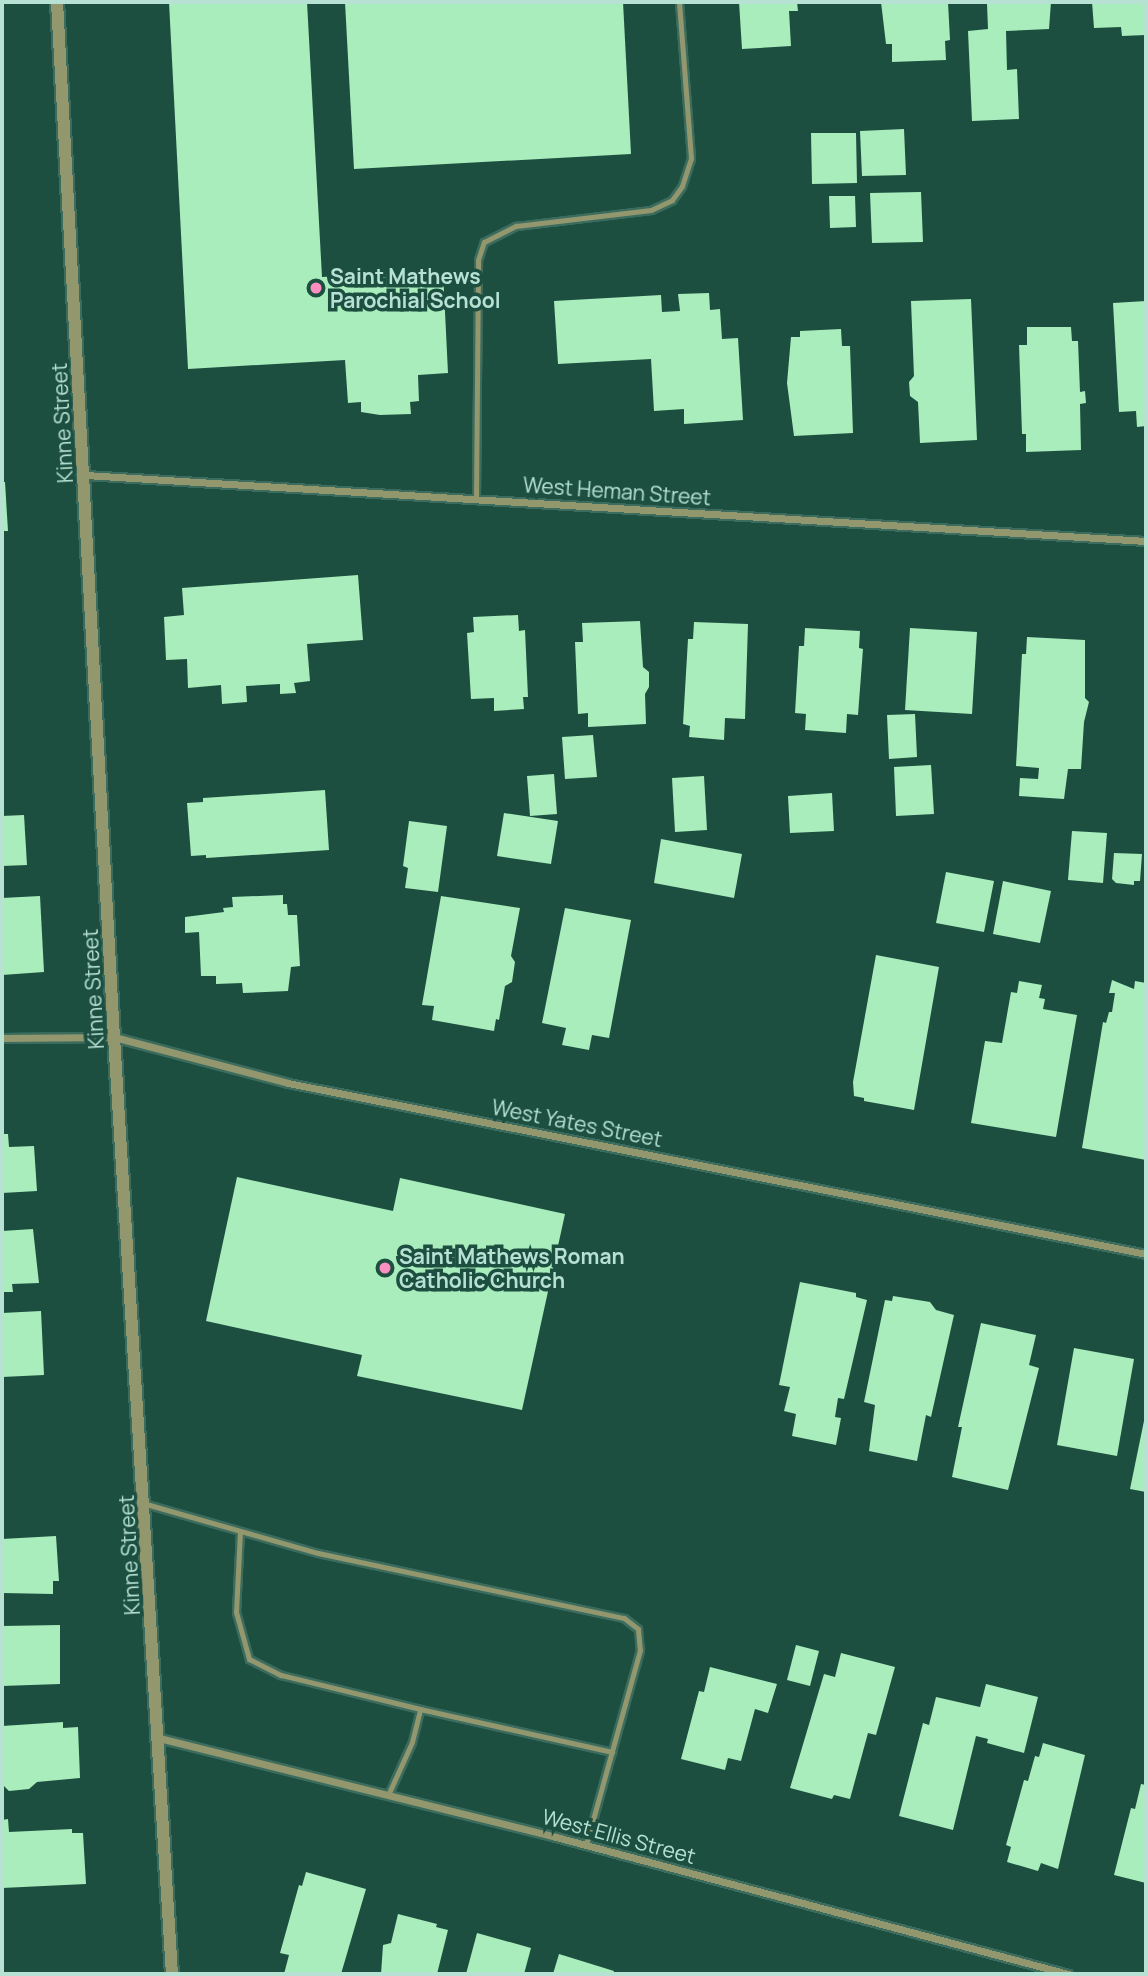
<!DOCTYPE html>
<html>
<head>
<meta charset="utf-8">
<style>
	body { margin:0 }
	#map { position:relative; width:1148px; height:1976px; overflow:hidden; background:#1d4f41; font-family:Manrope,sans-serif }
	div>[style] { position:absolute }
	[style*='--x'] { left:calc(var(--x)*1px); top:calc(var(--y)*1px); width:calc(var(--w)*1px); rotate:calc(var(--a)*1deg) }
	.building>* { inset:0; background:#a8edbb }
	.roads { filter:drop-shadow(2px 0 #3c6c5e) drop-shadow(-2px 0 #3c6c5e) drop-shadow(0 2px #3c6c5e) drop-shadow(0 -2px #3c6c5e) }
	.service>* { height:5px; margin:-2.5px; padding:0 2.5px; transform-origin:2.5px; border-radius:2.5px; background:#93976e }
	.minor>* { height:7px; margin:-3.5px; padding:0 3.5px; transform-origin:3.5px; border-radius:3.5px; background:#93976e }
	.tertiary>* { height:12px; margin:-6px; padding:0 6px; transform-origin:6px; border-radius:6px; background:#93976e }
	.dots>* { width:19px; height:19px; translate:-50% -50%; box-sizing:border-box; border:4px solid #1d4f41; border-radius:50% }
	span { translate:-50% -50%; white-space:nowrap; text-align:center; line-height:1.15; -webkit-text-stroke:7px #1d4f41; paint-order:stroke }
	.poi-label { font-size:21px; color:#b6e1d3; font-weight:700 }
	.left { translate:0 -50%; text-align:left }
	.street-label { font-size:21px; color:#b6e1d3 }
	.frame { position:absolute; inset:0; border:4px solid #b6e1d3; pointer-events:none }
</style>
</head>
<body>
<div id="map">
	<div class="building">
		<i style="clip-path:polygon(169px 2px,307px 2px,322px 277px,443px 271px,448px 373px,418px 375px,419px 401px,410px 402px,411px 414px,380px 415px,361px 412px,361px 402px,348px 403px,345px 360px,188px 369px)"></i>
		<i style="clip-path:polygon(345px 2px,623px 2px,631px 154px,354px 169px)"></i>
		<i style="clip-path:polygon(739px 2px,797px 2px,798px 11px,789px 11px,791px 46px,742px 49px)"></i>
		<i style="clip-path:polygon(881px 2px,948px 2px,950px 40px,945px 41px,946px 60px,892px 62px,892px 44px,886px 44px)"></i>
		<i style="clip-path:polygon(994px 2px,1051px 2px,1049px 29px,1006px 31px,1007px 70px,1017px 69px,1019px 119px,972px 121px,968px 31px,988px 29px,987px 4px)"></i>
		<i style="clip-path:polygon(1092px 2px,1146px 2px,1146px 35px,1122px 36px,1121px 27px,1094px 28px)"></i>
		<i style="clip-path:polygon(904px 129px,906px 175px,862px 176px,860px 131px)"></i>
		<i style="clip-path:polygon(811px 133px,856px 133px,857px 183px,812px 184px)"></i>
		<i style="clip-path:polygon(921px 192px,923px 242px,872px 243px,870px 193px)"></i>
		<i style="clip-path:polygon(829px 196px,855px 196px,856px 227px,830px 228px)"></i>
		<i style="clip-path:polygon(709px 293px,710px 310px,720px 309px,722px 339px,738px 338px,743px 420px,684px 424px,684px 409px,654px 411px,651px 359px,558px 364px,554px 301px,661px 295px,662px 312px,680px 311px,678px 294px)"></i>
		<i style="clip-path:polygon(971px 299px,977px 440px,920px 443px,918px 402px,910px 396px,909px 382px,914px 376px,911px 301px)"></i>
		<i style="clip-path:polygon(1146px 301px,1146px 426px,1137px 427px,1136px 411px,1119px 412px,1113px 303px)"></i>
		<i style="clip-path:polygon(1027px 327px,1071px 327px,1072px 341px,1078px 341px,1080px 392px,1085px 391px,1086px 403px,1080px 404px,1081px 450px,1026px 452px,1026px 434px,1022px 434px,1019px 345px,1027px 345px)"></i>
		<i style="clip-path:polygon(841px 329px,842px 346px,850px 346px,853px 433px,794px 436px,787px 383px,791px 337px,800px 337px,800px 331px)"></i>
		<i style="clip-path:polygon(2px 482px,5px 482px,8px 531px,2px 531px)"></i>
		<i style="clip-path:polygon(358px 575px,363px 640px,307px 644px,310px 681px,294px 683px,296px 693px,280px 694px,280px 684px,246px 686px,247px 702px,222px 704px,221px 685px,188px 688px,187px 659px,166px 660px,164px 617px,184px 615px,182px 588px)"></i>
		<i style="clip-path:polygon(518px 615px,519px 631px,525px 630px,528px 697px,523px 697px,524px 709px,494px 711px,494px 698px,471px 699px,467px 633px,474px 632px,473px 617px)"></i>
		<i style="clip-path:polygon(640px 621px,643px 667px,649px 672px,649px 687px,645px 694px,646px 724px,588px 727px,588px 713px,578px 714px,575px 642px,583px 642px,582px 623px)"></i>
		<i style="clip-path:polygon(694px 622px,748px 624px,745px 719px,725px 718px,724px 740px,689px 737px,690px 726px,683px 724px,688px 639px,693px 639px)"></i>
		<i style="clip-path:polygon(805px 628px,860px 631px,859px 648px,863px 649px,858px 715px,847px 714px,846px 733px,805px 730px,806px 714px,795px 713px,799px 646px,804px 646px)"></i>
		<i style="clip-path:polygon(910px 628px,977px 632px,972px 714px,905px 710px)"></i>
		<i style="clip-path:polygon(1027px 637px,1085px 640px,1085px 698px,1089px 702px,1084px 722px,1081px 769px,1068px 769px,1064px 799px,1019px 796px,1020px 778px,1038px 779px,1039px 768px,1016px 766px,1022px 654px,1026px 654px)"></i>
		<i style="clip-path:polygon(915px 714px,917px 757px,889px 759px,887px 715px)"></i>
		<i style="clip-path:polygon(593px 735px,597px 777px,565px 779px,562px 737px)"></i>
		<i style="clip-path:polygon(931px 765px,934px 814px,896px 816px,894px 767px)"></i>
		<i style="clip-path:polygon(554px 774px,557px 814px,530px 816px,527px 776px)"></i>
		<i style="clip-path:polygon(704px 776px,707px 830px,675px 832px,672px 778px)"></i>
		<i style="clip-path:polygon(325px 790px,329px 850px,206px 858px,206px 855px,191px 856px,187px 803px,203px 802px,203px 798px)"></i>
		<i style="clip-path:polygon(832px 793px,834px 831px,790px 833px,788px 796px)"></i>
		<i style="clip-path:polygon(504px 813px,558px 821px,551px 864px,497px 856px)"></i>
		<i style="clip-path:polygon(24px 815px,27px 865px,2px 866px,2px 816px)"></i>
		<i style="clip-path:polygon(409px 821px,447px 826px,438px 892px,405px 888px,408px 868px,403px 866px)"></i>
		<i style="clip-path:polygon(1072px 831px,1107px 833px,1103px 883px,1068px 880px)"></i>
		<i style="clip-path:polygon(661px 839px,742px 854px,734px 898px,654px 883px)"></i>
		<i style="clip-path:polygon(1114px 853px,1142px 854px,1140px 881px,1134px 881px,1134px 885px,1116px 883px,1112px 879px)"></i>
		<i style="clip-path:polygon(946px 872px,994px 881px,984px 932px,936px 923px)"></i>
		<i style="clip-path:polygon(1003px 881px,1051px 891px,1040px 943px,993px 934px)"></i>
		<i style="clip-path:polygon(283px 895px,283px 904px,287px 904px,288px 915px,297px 915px,300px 966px,291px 967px,288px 991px,243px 993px,242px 983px,216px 984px,216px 976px,201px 976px,199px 932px,185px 933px,185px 917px,224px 912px,223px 908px,233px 907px,232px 897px)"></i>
		<i style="clip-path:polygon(40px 896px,44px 972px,2px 975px,2px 898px)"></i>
		<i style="clip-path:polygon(441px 896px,520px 908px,511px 956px,515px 962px,512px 982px,505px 986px,499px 1020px,496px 1019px,494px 1031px,432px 1020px,434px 1006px,422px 1005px)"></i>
		<i style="clip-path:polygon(565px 908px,631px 920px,609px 1038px,592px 1035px,589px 1050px,562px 1045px,566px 1028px,542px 1023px)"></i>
		<i style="clip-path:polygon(876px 955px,939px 967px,914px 1110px,864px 1101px,864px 1098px,854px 1096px,853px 1082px)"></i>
		<i style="clip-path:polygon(1112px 980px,1134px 989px,1135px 981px,1146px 983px,1146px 1160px,1082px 1148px,1103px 1022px,1106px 1023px,1109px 1012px,1112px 1012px,1115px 993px,1109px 993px)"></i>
		<i style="clip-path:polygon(1019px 981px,1042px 985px,1039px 998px,1045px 999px,1043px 1009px,1077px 1015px,1056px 1137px,971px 1123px,985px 1041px,1002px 1043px,1011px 992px,1017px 993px)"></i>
		<i style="clip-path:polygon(2px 1134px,8px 1134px,9px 1147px,34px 1146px,37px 1191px,2px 1193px)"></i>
		<i style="clip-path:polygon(237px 1177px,393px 1211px,400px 1178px,565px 1214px,522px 1410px,357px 1376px,362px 1355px,206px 1321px)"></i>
		<i style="clip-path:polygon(33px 1229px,39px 1283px,12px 1284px,13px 1292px,2px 1292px,2px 1231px)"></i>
		<i style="clip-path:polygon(800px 1282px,856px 1293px,856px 1297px,867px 1300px,844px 1399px,838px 1398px,835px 1417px,841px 1418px,836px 1445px,792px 1436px,796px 1414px,784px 1411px,790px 1387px,779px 1385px)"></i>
		<i style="clip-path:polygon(893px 1296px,930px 1302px,936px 1310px,954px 1315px,931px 1417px,926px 1415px,917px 1461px,869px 1451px,875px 1405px,864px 1402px,885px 1300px,892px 1301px)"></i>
		<i style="clip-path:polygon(41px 1311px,44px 1375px,2px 1377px,2px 1313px)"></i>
		<i style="clip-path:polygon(981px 1323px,1036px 1335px,1029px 1365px,1039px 1368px,1008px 1490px,952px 1477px,962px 1427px,958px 1427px)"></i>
		<i style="clip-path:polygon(1074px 1348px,1134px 1359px,1117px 1456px,1057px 1445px)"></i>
		<i style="clip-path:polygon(1145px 1416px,1146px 1416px,1146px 1492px,1130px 1489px)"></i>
		<i style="clip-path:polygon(56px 1536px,59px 1581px,53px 1581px,53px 1594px,2px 1593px,2px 1539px)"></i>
		<i style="clip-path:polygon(60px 1625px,60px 1684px,2px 1686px,2px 1626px)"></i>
		<i style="clip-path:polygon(796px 1645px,819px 1651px,810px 1686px,787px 1680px)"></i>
		<i style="clip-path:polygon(841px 1653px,895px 1667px,876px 1735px,868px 1733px,850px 1799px,834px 1795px,832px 1799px,790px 1788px,824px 1674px,835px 1677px)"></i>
		<i style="clip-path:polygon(710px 1667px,777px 1684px,768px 1713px,755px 1709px,741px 1761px,728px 1758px,725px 1770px,681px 1759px,699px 1691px,704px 1692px)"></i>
		<i style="clip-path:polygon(986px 1684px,1038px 1697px,1024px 1753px,987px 1743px,988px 1739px,976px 1736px,953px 1830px,899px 1816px,923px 1723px,929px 1725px,936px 1697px,980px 1707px)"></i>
		<i style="clip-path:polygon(63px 1722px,63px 1728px,78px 1727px,80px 1778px,37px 1782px,29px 1789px,9px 1791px,2px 1784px,2px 1726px)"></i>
		<i style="clip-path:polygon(1043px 1743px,1085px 1755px,1058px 1869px,1041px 1863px,1038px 1871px,1007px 1862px,1011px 1847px,1006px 1845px,1024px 1780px,1028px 1781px,1035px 1756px,1039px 1757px)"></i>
		<i style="clip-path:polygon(1141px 1784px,1146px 1785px,1146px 1883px,1114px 1875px,1131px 1808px,1135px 1809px)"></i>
		<i style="clip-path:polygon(8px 1819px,9px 1832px,72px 1829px,72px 1833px,83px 1833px,86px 1884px,2px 1888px,2px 1820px)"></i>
		<i style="clip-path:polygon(306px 1872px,366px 1889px,341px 1974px,284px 1974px,289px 1955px,280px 1953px,299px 1885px,302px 1886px)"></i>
		<i style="clip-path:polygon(398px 1914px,437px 1924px,436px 1927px,448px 1930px,437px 1974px,381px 1974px,383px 1945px,391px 1943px)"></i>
		<i style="clip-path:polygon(477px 1933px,531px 1948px,524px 1974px,466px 1974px)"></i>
		<i style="clip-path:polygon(559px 1954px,614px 1971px,613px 1974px,553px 1974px)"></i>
	</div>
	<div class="roads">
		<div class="service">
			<i style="--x:476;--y:499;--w:239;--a:-89.5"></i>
			<i style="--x:478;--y:260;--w:19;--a:-72"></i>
			<i style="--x:484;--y:242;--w:36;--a:-27"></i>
			<i style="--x:516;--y:226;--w:136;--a:-6.8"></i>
			<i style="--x:651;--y:210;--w:23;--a:-25"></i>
			<i style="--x:672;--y:200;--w:17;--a:-54"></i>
			<i style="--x:682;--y:186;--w:29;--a:-72"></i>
			<i style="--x:691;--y:158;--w:156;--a:-94.4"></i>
			<i style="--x:146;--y:1504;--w:179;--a:15.9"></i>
			<i style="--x:318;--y:1553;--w:313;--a:12"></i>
			<i style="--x:624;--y:1618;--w:18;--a:38"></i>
			<i style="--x:638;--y:1629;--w:21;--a:85"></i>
			<i style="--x:640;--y:1650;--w:202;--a:105.5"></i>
			<i style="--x:240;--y:1531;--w:81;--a:92.8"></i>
			<i style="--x:236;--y:1612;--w:49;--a:74.5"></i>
			<i style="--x:249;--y:1659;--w:36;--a:27"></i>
			<i style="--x:281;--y:1675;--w:143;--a:13.7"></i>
			<i style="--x:388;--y:1795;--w:58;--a:-65.6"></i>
			<i style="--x:412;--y:1742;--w:34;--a:-76"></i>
			<i style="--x:420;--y:1709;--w:197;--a:12.6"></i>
		</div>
		<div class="minor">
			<i style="--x:85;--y:475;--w:1063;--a:3.56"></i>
			<i style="--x:2;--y:1038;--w:112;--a:-0.5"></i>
			<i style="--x:114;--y:1037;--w:180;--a:14.8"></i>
			<i style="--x:288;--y:1083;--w:875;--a:11.27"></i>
			<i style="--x:159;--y:1738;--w:409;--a:14"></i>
			<i style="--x:556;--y:1837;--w:530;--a:14.98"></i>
		</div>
		<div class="tertiary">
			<i style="--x:57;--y:2;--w:1037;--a:86.85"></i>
			<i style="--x:114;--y:1037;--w:939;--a:86.46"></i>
		</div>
	</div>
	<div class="dots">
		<i style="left:316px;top:288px;background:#fd8ec0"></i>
		<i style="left:385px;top:1268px;background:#fd8ec0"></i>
	</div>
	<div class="poi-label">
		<span class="left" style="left:330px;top:288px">Saint Mathews<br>Parochial School</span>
		<span class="left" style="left:399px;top:1268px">Saint Mathews Roman<br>Catholic Church</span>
	</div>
	<div class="street-label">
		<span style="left:62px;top:423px;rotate:-93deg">Kinne Street</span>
		<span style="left:617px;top:491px;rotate:4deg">West Heman Street</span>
		<span style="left:93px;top:989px;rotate:-93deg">Kinne Street</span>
		<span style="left:577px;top:1123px;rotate:11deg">West Yates Street</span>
		<span style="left:129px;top:1555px;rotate:-93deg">Kinne Street</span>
		<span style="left:619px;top:1836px;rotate:15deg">West Ellis Street</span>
	</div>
	<div class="frame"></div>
</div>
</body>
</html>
